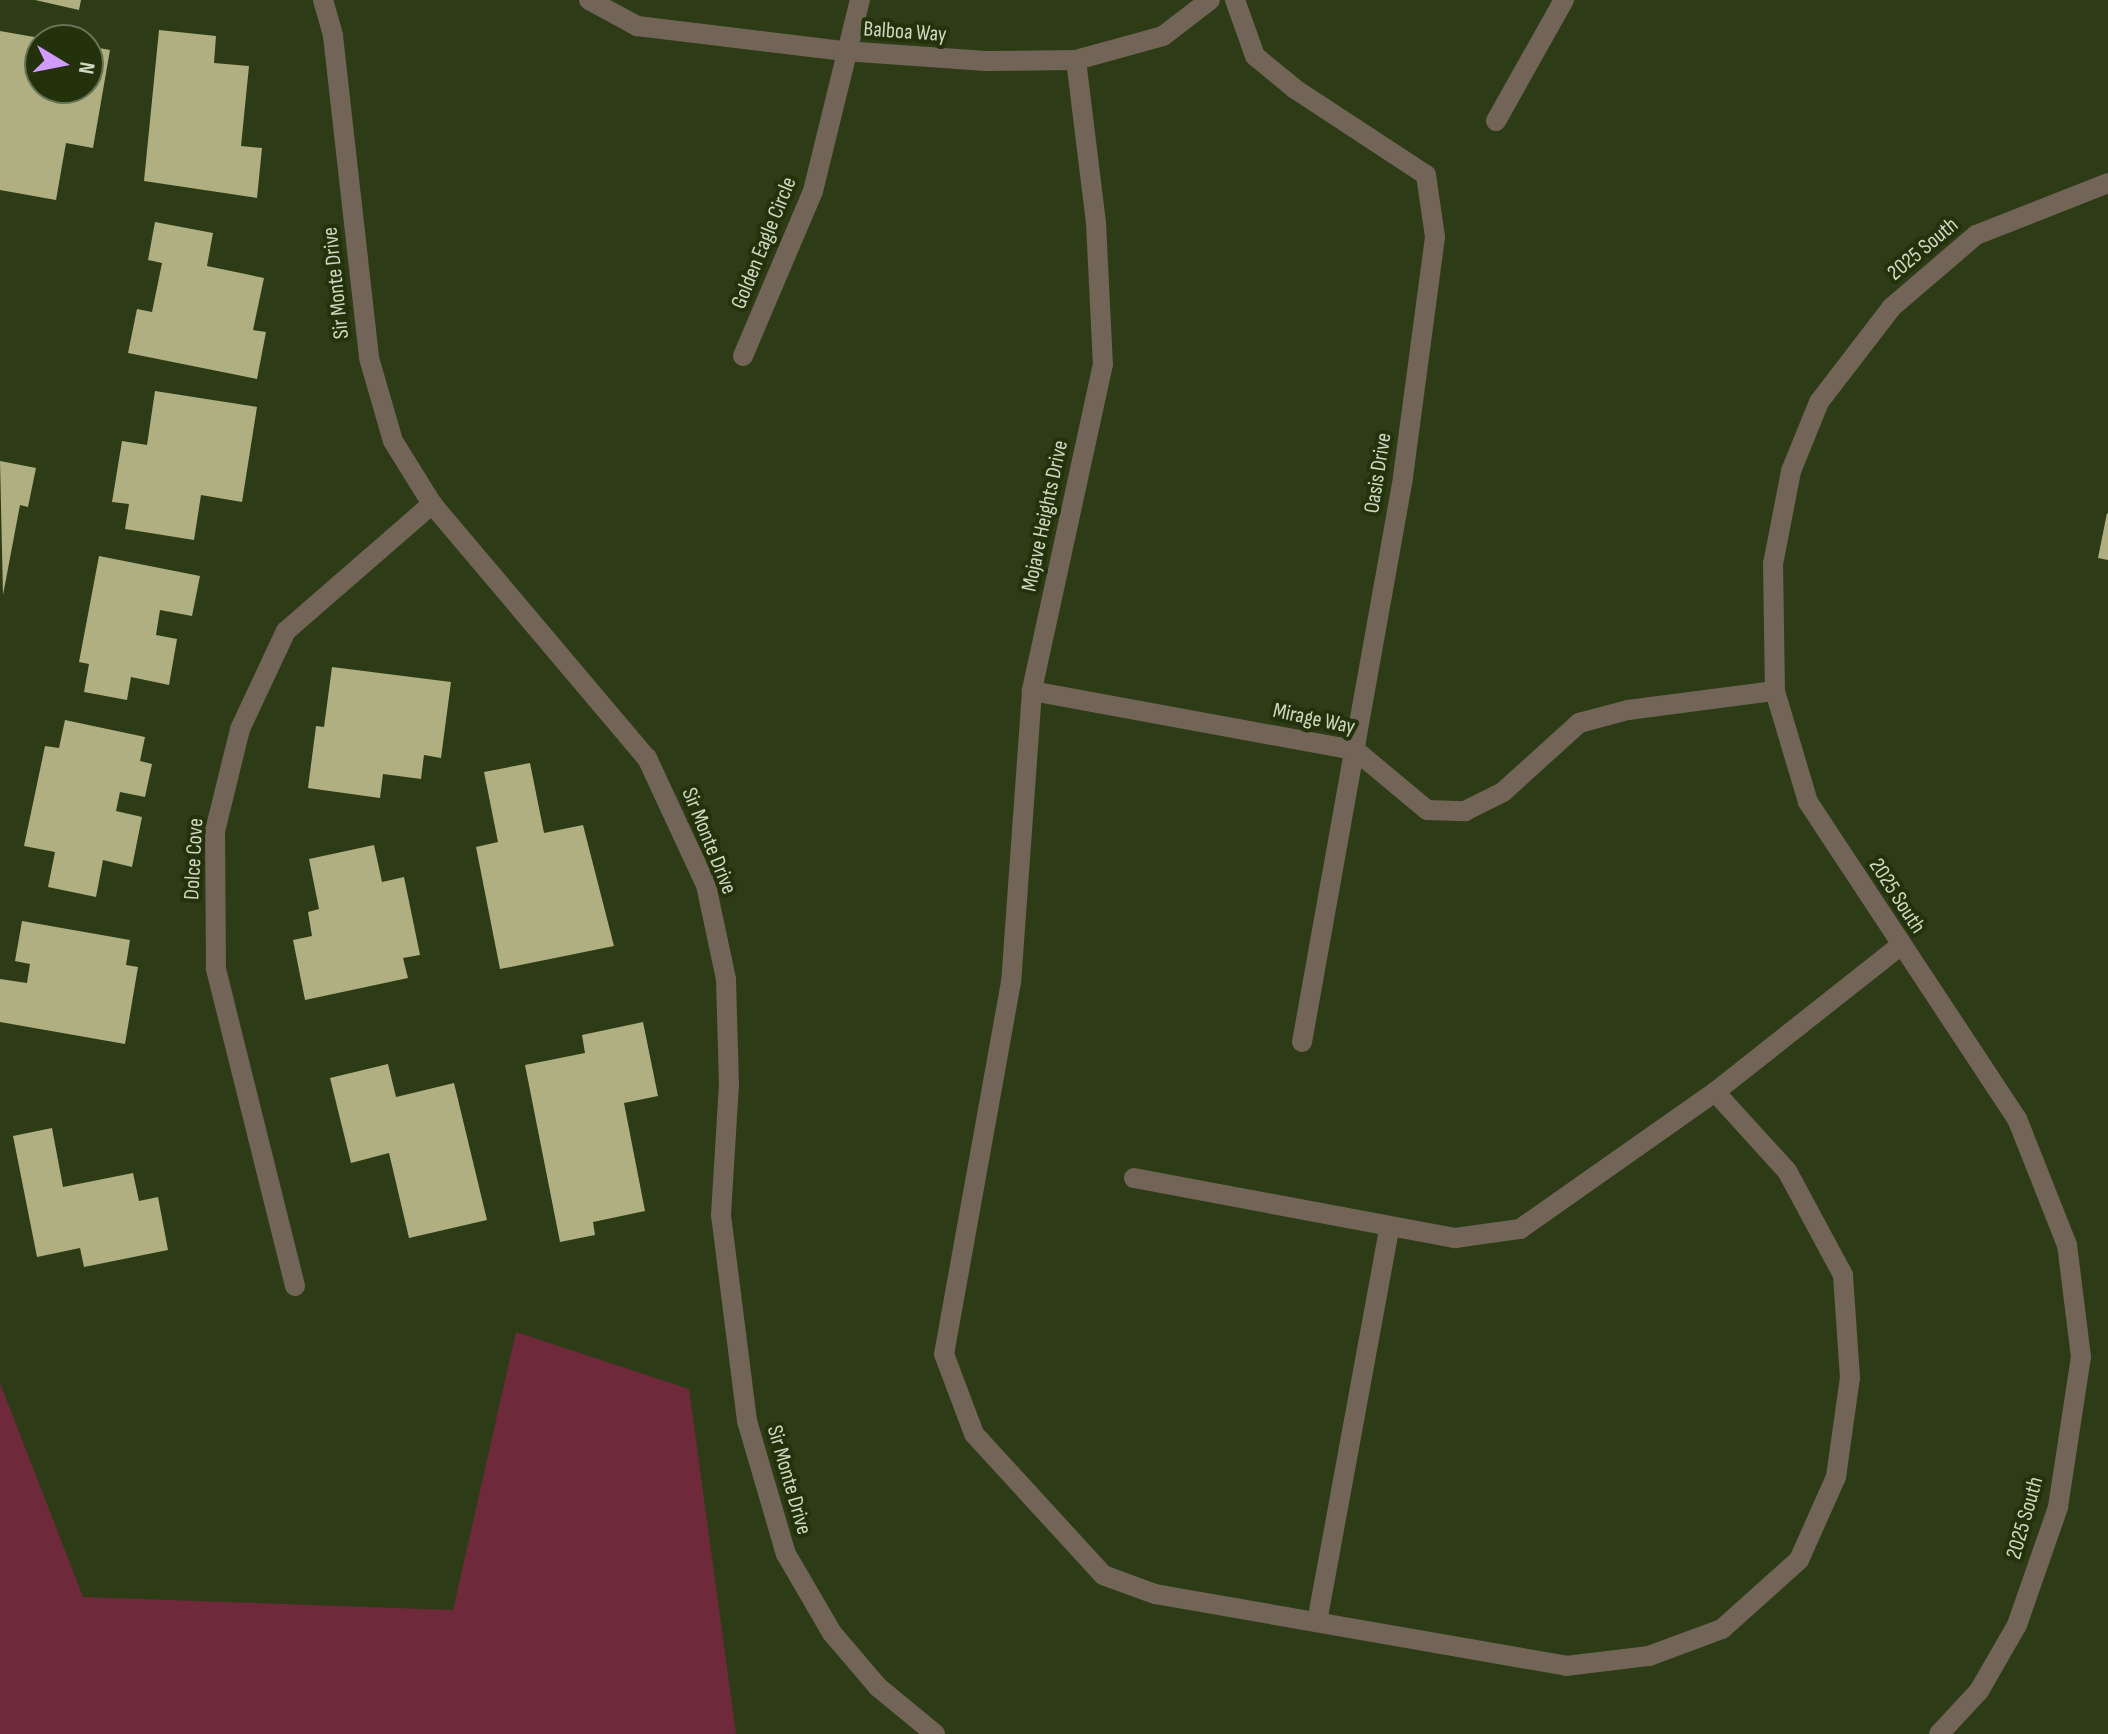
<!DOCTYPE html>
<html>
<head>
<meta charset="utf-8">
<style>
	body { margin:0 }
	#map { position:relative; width:2108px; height:1734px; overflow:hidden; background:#2d3c16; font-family:"Sofia Sans Condensed",sans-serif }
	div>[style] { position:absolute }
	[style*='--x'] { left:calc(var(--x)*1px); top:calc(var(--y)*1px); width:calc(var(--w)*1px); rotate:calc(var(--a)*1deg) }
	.green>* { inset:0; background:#6e2a3a }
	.building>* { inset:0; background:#afaf81 }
	.minor>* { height:20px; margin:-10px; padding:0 10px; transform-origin:10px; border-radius:10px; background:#726456 }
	span { translate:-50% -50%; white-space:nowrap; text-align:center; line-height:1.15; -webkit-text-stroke:8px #23320b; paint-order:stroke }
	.street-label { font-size:22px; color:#ced8c2 }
	.north { position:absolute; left:24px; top:24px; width:80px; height:80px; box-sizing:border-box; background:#23320b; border:2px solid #677454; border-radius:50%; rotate:100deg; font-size:22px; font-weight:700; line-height:32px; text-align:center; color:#ced8c2 }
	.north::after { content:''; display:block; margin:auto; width:28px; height:36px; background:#d09dfe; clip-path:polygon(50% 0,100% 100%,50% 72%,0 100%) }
</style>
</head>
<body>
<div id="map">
	<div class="green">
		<i style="clip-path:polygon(516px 1332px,689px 1389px,736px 1734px,0 1734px,0 1383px,83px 1597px,453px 1610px)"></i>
	</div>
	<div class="building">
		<i style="clip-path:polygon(35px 0,81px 0,79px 10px)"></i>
		<i style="clip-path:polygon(159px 30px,216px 36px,214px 63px,249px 66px,241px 146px,262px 148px,257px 198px,144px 181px)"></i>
		<i style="clip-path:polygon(0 31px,40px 38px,40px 88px,88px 88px,88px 46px,110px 50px,93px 148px,66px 143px,56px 200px,0 190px)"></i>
		<i style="clip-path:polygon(155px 222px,213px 233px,207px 266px,264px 278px,253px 330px,266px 332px,257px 379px,128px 353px,137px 309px,152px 312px,162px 263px,148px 260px)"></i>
		<i style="clip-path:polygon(155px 391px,257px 407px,242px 502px,201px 495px,194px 540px,125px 529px,129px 504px,112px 502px,122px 441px,147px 445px)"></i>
		<i style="clip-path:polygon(0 461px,36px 468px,28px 507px,20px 505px,3px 595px)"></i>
		<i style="clip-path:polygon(2107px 513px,2108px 514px,2108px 560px,2098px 558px)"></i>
		<i style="clip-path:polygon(99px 556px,200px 576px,192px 616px,160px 610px,156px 635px,177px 639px,169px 685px,131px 677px,127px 700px,84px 692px,89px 664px,79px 662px)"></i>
		<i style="clip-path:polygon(332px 667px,451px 682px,441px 758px,424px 755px,421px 779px,383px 774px,380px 798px,308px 788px,316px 726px,324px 727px)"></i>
		<i style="clip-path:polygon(65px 720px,145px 737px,140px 761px,152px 764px,145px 797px,120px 792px,116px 811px,142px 817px,132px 867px,103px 860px,96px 897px,48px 887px,55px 852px,24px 846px,45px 746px,59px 748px)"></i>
		<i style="clip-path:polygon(530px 763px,544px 833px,583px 825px,614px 946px,500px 969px,476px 847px,498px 842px,484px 772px)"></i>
		<i style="clip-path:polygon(374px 845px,382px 882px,404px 877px,420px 955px,403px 958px,408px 978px,305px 1000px,293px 940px,312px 936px,308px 912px,319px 909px,309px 859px)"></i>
		<i style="clip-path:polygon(22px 921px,130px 940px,126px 965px,138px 967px,125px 1044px,0 1022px,0 979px,27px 983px,30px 964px,15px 961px)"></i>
		<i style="clip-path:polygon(643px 1022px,658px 1096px,624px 1103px,645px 1211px,593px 1222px,595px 1235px,560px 1242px,525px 1065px,585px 1053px,582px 1035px)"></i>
		<i style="clip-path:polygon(388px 1064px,396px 1097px,454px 1083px,487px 1220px,409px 1238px,389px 1153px,351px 1163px,330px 1078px)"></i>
		<i style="clip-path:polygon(52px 1128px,63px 1187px,133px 1173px,139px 1201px,158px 1197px,168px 1250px,84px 1267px,80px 1248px,37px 1257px,13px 1136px)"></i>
	</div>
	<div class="minor">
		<i style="--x:323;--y:0;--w:37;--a:74"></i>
		<i style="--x:333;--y:36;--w:324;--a:83.6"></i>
		<i style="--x:369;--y:358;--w:86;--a:73.9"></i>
		<i style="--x:393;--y:441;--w:74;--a:58.2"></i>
		<i style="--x:432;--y:504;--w:333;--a:49.8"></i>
		<i style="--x:647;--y:758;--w:140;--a:65.1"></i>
		<i style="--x:706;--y:885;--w:96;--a:78"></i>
		<i style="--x:726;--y:979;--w:105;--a:88.4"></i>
		<i style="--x:729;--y:1084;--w:131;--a:93.5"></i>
		<i style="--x:721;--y:1215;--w:208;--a:82.8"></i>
		<i style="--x:747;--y:1421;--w:139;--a:73.7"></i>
		<i style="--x:786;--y:1554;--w:91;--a:59.8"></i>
		<i style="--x:832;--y:1633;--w:71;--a:49.6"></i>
		<i style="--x:878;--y:1687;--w:74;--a:39.5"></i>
		<i style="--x:589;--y:0;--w:55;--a:28.4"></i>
		<i style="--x:637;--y:26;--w:209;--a:6.9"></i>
		<i style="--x:844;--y:51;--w:142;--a:4"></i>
		<i style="--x:986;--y:61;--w:90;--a:-0.6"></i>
		<i style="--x:1076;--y:60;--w:90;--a:-15.4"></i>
		<i style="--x:1163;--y:36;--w:59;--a:-37.5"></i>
		<i style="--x:1235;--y:0;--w:59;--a:70.3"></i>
		<i style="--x:1255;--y:56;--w:52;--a:39.5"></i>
		<i style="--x:1295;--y:89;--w:157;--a:33.3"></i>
		<i style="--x:1426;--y:175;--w:63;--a:81.7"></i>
		<i style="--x:1435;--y:237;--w:243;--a:97.6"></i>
		<i style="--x:1403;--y:478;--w:573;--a:100.15"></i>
		<i style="--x:1076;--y:60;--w:164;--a:83"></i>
		<i style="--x:1096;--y:223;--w:141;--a:87.2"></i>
		<i style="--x:1103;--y:364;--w:335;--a:102.3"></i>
		<i style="--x:1032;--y:691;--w:292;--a:94.1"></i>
		<i style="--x:1011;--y:982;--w:378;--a:100.2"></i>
		<i style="--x:944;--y:1354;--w:85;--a:69.4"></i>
		<i style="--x:974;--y:1434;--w:191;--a:47.5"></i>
		<i style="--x:1103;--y:1575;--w:55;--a:20.1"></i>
		<i style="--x:1155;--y:1594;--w:417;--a:9.9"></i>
		<i style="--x:1566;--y:1666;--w:84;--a:-6.9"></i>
		<i style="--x:1649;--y:1656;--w:78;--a:-20.3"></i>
		<i style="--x:1722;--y:1629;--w:103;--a:-41.9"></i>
		<i style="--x:1799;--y:1560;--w:91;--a:-66"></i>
		<i style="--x:1836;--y:1477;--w:100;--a:-82"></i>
		<i style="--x:1850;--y:1378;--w:103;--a:-93.9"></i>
		<i style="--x:1843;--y:1275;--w:118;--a:-118.3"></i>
		<i style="--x:1787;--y:1171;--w:107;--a:-132.3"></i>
		<i style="--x:1496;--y:121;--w:139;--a:-60.7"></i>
		<i style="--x:743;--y:356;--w:179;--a:-67"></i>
		<i style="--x:813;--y:191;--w:197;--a:-76.2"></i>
		<i style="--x:1032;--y:691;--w:328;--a:10.4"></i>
		<i style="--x:1355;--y:750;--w:94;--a:39.8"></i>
		<i style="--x:1427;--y:810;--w:38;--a:2"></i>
		<i style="--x:1465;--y:811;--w:42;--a:-26.6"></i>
		<i style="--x:1503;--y:792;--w:103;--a:-42.2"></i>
		<i style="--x:1579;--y:723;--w:51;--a:-14.9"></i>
		<i style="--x:1628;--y:710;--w:148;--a:-7.4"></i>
		<i style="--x:1134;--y:1178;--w:327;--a:10.6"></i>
		<i style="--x:1455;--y:1238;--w:66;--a:-7.9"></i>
		<i style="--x:1520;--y:1229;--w:238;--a:-35.1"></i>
		<i style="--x:1715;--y:1092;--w:237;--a:-38.3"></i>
		<i style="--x:295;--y:1286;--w:328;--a:-104"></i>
		<i style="--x:216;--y:968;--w:137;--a:-90.4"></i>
		<i style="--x:215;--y:831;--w:105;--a:-76.2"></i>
		<i style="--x:240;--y:729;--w:108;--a:-64.9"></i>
		<i style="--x:286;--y:631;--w:194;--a:-41"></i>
		<i style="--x:1317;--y:1622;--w:401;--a:-79.6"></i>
		<i style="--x:1939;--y:1734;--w:59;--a:-47.1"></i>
		<i style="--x:1979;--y:1691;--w:76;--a:-60.1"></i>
		<i style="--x:2017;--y:1625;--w:125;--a:-70.8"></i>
		<i style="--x:2058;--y:1507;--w:152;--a:-81.3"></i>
		<i style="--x:2081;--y:1357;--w:113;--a:-97.1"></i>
		<i style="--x:2067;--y:1245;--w:136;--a:-111.6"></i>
		<i style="--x:2017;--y:1119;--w:380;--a:-123.4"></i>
		<i style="--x:1808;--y:802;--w:116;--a:-106.6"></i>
		<i style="--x:1775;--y:691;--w:127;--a:-90.9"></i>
		<i style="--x:1773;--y:564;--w:95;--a:-79"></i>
		<i style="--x:1791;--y:471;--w:74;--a:-67.9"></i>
		<i style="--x:1819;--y:402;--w:120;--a:-52.5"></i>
		<i style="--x:1892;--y:307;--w:111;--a:-40.6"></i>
		<i style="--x:1976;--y:235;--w:142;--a:-21.5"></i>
	</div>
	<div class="street-label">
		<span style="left:905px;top:32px;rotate:4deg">Balboa Way</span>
		<span style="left:764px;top:243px;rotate:-68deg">Golden Eagle Circle</span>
		<span style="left:1923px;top:249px;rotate:-40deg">2025 South</span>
		<span style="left:336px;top:283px;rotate:-96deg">Sir Monte Drive</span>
		<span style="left:1378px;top:473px;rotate:-81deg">Oasis Drive</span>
		<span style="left:1045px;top:516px;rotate:-78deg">Mojave Heights Drive</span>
		<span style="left:1314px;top:719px;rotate:12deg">Mirage Way</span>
		<span style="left:709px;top:841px;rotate:68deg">Sir Monte Drive</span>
		<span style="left:194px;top:859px;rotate:-87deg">Dolce Cove</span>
		<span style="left:1897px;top:896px;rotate:57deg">2025 South</span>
		<span style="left:789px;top:1480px;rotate:74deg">Sir Monte Drive</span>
		<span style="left:2025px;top:1518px;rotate:-74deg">2025 South</span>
	</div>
	<div class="north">N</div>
</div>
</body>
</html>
